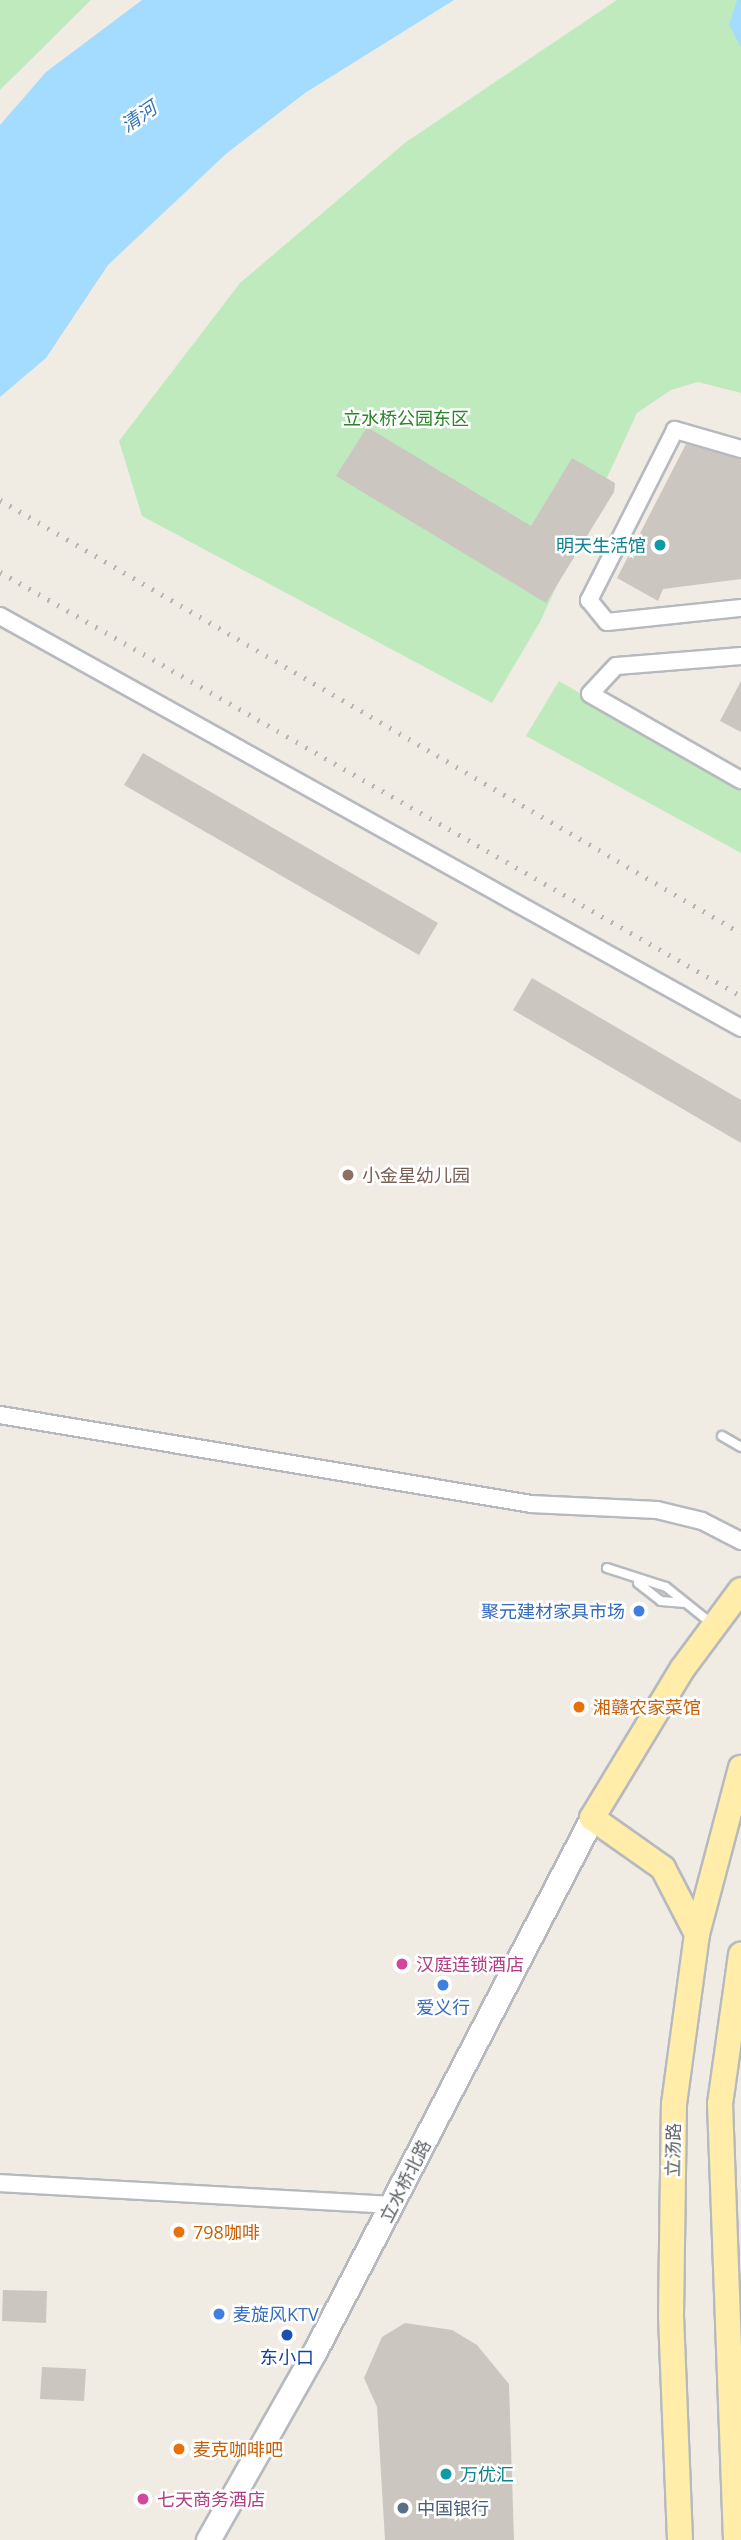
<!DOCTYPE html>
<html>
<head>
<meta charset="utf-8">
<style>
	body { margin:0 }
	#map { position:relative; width:741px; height:2540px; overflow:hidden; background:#f0ece3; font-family:"Open Sans","Noto Sans SC",sans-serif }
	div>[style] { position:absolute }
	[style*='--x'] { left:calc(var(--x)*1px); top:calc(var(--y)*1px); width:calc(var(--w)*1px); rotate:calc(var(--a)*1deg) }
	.green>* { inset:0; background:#bfeabd }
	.water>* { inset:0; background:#a4dcff }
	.building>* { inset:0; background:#cbc7c0 }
	.roads { filter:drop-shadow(2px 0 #b6babf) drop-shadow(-2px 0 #b6babf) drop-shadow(0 2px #b6babf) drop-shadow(0 -2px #b6babf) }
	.lane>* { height:8px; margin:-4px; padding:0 4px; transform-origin:4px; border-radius:4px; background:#fff }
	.street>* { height:16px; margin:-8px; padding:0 8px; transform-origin:8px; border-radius:8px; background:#fff }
	.secondary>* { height:23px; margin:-11.5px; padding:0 11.5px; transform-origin:11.5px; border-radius:11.5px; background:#fff }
	.primary>* { height:24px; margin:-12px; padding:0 12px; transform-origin:12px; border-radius:12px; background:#ffeda9 }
	.rail>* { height:5px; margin-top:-2.5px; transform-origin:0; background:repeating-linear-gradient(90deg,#b5b6b7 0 2px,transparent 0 11px) }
	.dots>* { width:19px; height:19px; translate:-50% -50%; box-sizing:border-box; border:4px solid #fff; border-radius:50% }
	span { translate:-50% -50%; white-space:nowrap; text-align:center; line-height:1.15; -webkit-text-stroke:5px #fff; paint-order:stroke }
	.park-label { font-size:18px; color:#2c842b }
	.culture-label { font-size:18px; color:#0d838f }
	.right { translate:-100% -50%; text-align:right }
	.left { translate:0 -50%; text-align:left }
	.education-label { font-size:18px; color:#785e54 }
	.shop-label { font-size:18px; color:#366cbe }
	.food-label { font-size:18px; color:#c56008 }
	.hotel-label { font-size:18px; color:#b23c85 }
	.street-label { font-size:18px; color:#5b6066 }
	.transit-label { font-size:18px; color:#164399 }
	.service-label { font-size:18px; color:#4e5e75 }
	.water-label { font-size:19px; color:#3478b2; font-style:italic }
</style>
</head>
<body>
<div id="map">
	<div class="green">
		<i style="clip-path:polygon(0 0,91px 0,0 90px)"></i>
		<i style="clip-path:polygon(617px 0,741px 0,741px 393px,698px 382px,671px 390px,637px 413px,540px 622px,492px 703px,142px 516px,119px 441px,240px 283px,406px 142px)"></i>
		<i style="clip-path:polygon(559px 681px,741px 787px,741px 853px,526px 736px)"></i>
	</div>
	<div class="water">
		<i style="clip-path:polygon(142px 0,454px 0,305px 93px,227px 153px,108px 265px,46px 358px,0 397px,0 125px,46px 72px)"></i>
		<i style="clip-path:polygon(737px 0,741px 0,741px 47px,729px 25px)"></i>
	</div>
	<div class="building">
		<i style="clip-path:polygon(367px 427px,531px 526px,572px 458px,615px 483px,614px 492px,546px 603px,336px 476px)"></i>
		<i style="clip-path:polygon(686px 444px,741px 459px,741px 579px,663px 589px,658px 601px,617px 578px)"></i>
		<i style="clip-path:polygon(741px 681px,741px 732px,720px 721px)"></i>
		<i style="clip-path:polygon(143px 753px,438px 923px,419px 955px,124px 785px)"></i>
		<i style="clip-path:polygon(532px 978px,741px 1100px,741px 1143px,513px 1010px)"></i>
		<i style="clip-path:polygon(3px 2290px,47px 2291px,46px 2323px,2px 2321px)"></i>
		<i style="clip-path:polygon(405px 2323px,452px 2330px,477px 2345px,509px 2384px,514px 2540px,385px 2540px,377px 2407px,364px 2378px,382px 2337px)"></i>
		<i style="clip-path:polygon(42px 2367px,86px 2369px,84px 2401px,40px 2399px)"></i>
	</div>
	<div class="roads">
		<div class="lane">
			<i style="--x:722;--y:1436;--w:22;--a:30"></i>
			<i style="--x:607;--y:1568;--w:62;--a:17.9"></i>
			<i style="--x:666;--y:1587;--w:59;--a:38.8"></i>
			<i style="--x:638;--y:1583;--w:29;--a:38"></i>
			<i style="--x:661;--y:1601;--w:21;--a:5"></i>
		</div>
		<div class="street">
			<i style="--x:741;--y:449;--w:69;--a:-163.9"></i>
			<i style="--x:675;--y:430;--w:191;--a:116.8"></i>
			<i style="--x:589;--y:600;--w:28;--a:51"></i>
			<i style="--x:607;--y:622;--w:135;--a:-6"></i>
			<i style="--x:0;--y:616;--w:848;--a:29.07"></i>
			<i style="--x:741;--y:656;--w:125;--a:175.4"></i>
			<i style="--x:616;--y:666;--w:38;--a:133"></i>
			<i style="--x:590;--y:694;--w:174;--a:29.7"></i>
			<i style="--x:0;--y:1415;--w:538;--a:9.51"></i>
			<i style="--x:531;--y:1504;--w:126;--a:2.7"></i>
			<i style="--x:657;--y:1510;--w:46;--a:13.7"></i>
			<i style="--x:702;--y:1521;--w:44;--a:27.1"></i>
			<i style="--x:0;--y:2183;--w:394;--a:3.2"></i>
		</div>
		<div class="secondary">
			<i style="--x:208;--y:2540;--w:217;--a:-60.5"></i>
			<i style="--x:315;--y:2351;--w:601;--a:-62.54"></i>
		</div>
		<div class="primary">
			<i style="--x:697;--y:1934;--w:74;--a:-117.3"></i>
			<i style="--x:663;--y:1868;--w:87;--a:-144.8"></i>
			<i style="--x:592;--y:1818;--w:175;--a:-58.8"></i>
			<i style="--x:683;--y:1668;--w:97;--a:-53.4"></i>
			<i style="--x:680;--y:2540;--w:224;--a:-92.3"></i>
			<i style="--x:671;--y:2316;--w:212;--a:-89.2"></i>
			<i style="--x:674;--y:2104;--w:172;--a:-82.3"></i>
			<i style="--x:697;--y:1934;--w:172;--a:-75.2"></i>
			<i style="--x:736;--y:2540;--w:436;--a:-92.1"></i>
			<i style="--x:720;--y:2104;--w:151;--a:-82"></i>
		</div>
	</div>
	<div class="rail">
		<i style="--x:0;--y:500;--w:858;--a:30.3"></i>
		<i style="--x:0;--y:572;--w:854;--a:29.78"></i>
	</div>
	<div class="dots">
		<i style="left:660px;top:545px;background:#0f9aa8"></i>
		<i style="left:348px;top:1175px;background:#8d6e63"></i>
		<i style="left:639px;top:1611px;background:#3f7fe0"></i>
		<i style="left:579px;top:1707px;background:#e8710a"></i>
		<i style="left:402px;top:1964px;background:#d1479c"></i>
		<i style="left:443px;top:1985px;background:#3f7fe0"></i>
		<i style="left:179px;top:2232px;background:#e8710a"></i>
		<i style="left:219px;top:2314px;background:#3f7fe0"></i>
		<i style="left:287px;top:2335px;background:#1a4fb4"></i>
		<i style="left:179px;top:2449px;background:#e8710a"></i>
		<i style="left:446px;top:2474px;background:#0f9aa8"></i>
		<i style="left:143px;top:2499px;background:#d1479c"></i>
		<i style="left:403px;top:2508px;background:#5c6f8a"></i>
	</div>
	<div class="park-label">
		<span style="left:406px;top:418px">立水桥公园东区</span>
	</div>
	<div class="culture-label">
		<span class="right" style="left:646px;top:545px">明天生活馆</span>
		<span class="left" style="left:460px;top:2474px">万优汇</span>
	</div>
	<div class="education-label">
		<span class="left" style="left:362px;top:1175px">小金星幼儿园</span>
	</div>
	<div class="shop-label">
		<span class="right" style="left:625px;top:1611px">聚元建材家具市场</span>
		<span style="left:443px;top:2007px">爱义行</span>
		<span class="left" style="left:233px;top:2314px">麦旋风KTV</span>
	</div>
	<div class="food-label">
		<span class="left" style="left:593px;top:1707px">湘赣农家菜馆</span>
		<span class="left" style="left:193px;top:2232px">798咖啡</span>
		<span class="left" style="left:193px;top:2449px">麦克咖啡吧</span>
	</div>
	<div class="hotel-label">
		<span class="left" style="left:416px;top:1964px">汉庭连锁酒店</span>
		<span class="left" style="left:157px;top:2499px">七天商务酒店</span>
	</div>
	<div class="street-label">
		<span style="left:673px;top:2150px;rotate:-89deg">立汤路</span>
		<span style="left:405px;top:2181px;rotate:-63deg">立水桥北路</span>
	</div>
	<div class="transit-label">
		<span style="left:287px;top:2357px">东小口</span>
	</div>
	<div class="service-label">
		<span class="left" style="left:417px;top:2508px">中国银行</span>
	</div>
	<div class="water-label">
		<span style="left:139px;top:117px;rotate:-34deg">清河</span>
	</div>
</div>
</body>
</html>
